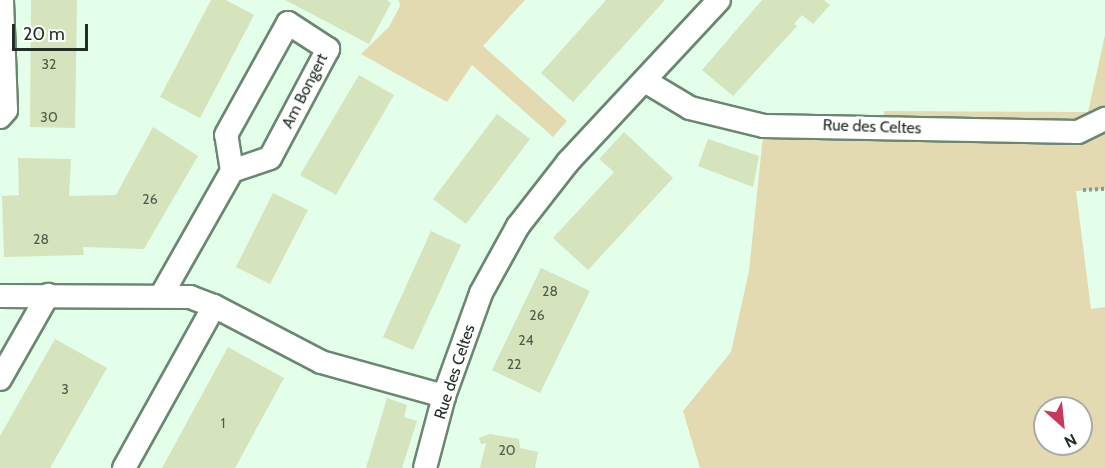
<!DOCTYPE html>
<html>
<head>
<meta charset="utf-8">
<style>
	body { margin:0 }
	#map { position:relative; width:1105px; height:468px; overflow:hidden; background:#e3fee9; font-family:Cabin,sans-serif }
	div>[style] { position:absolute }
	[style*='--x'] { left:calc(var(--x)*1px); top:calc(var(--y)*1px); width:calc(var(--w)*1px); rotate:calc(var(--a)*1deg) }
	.green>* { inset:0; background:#e3dab1 }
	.building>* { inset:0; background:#d5e4bc }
	.path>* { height:4px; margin-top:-2px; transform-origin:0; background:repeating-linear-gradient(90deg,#889c8d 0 3px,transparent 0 6px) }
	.roads { filter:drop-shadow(2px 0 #698771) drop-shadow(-2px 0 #698771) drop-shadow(0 2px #698771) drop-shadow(0 -2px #698771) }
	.minor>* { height:22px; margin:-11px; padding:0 11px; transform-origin:11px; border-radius:11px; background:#fff }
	span { translate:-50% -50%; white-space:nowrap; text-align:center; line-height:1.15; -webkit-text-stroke:6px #fff; paint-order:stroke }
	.number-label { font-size:14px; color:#4f5c4c }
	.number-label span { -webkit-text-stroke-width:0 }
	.street-label { font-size:16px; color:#222f26 }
	.north { position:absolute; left:1033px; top:396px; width:60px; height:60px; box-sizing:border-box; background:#fff; border:2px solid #a7aca8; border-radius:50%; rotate:153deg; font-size:16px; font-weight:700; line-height:24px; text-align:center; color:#222f26 }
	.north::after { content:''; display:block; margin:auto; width:21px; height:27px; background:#c8385a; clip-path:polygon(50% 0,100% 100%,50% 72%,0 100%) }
	.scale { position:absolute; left:12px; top:24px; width:76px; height:27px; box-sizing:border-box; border:3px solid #222f26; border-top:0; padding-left:8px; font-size:18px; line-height:21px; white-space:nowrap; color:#222f26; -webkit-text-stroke:4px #fff; paint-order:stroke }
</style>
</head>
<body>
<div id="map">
	<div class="green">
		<i style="clip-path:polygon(399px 0,525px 0,483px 46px,567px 121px,553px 137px,472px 65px,447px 102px,361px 54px,389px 27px,400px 6px)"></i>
		<i style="clip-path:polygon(evenodd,1105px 35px,1105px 189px,1076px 191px,1091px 309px,1105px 307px,1105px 468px,700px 468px,683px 411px,731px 352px,749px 271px,764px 126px,883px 126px,884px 111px,1088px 112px,1105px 35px,1045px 408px,1081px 408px,1081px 444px,1045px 444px,1045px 408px)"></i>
	</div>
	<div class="building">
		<i style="clip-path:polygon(31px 0,77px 0,75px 128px,30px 127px)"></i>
		<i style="clip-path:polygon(211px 0,226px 0,254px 15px,200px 118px,160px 97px)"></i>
		<i style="clip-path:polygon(285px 0,387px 0,391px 3px,369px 44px)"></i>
		<i style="clip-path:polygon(606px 0,665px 0,573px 102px,541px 73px)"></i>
		<i style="clip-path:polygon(762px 0,824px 0,830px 5px,813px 24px,802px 15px,794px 24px,797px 26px,733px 96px,702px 70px)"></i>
		<i style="clip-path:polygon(359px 75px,394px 95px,336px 195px,300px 175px)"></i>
		<i style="clip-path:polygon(497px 114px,530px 139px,466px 224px,433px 199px)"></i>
		<i style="clip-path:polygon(153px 127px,198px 156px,144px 249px,83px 247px,84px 255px,4px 257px,2px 196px,19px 195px,18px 158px,71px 159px,69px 196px,116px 195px)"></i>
		<i style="clip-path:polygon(624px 132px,673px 178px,588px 270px,553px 238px,614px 172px,599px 159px)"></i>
		<i style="clip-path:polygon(708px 139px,759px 156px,753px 187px,698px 166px)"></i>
		<i style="clip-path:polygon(273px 193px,308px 210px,270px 284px,236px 267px)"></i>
		<i style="clip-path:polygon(431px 231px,461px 245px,413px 350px,383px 337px)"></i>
		<i style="clip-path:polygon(541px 268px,590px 291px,540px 393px,492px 370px)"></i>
		<i style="clip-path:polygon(55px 339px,107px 368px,50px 468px,0 468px,0 436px)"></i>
		<i style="clip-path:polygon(228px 347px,284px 378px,235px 468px,162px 468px)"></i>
		<i style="clip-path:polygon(387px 398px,407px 405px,404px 417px,417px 421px,402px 468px,366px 468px)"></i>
		<i style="clip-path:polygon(490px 434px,519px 439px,520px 448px,538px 452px,535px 468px,480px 468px,486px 443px,481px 444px,479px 438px)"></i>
	</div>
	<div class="path">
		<i style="--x:1083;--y:190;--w:22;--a:-3"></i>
	</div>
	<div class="roads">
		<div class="minor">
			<i style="--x:645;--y:81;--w:52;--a:31"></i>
			<i style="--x:690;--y:108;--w:76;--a:13.7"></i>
			<i style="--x:764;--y:126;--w:314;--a:1.1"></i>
			<i style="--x:1078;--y:132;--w:30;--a:-26"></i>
			<i style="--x:0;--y:117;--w:9;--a:-49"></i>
			<i style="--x:6;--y:110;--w:110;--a:-92.1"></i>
			<i style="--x:0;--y:296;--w:190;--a:0.3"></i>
			<i style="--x:190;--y:297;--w:26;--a:21"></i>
			<i style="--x:214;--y:306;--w:121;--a:27.6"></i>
			<i style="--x:321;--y:362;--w:128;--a:15.5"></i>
			<i style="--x:161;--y:296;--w:144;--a:-60.4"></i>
			<i style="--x:232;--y:171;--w:36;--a:-99"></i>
			<i style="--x:226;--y:135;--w:128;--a:-61"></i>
			<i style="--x:288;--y:23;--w:48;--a:33"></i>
			<i style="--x:328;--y:49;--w:123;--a:118"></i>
			<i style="--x:270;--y:158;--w:40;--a:161.1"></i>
			<i style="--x:0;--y:379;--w:97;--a:-60.3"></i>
			<i style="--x:124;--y:468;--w:185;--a:-60.9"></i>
			<i style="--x:425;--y:468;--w:74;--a:-75.2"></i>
			<i style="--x:444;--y:396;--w:109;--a:-70.2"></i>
			<i style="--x:481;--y:293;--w:77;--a:-61.1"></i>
			<i style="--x:518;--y:226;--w:81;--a:-52"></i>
			<i style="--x:568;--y:162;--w:221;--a:-47"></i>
		</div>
	</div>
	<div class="number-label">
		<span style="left:49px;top:64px">32</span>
		<span style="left:49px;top:117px">30</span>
		<span style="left:150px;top:199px">26</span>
		<span style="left:41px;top:239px">28</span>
		<span style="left:550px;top:291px">28</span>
		<span style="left:537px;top:315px">26</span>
		<span style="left:526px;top:340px">24</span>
		<span style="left:514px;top:364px">22</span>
		<span style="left:65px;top:389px">3</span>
		<span style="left:223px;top:423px">1</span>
		<span style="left:507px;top:450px">20</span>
	</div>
	<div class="street-label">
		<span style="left:305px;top:91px;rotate:-63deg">Am Bongert</span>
		<span style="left:872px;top:127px;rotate:2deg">Rue des Celtes</span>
		<span style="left:455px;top:372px;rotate:-72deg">Rue des Celtes</span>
	</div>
	<div class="north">N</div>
	<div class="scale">20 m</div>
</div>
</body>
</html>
